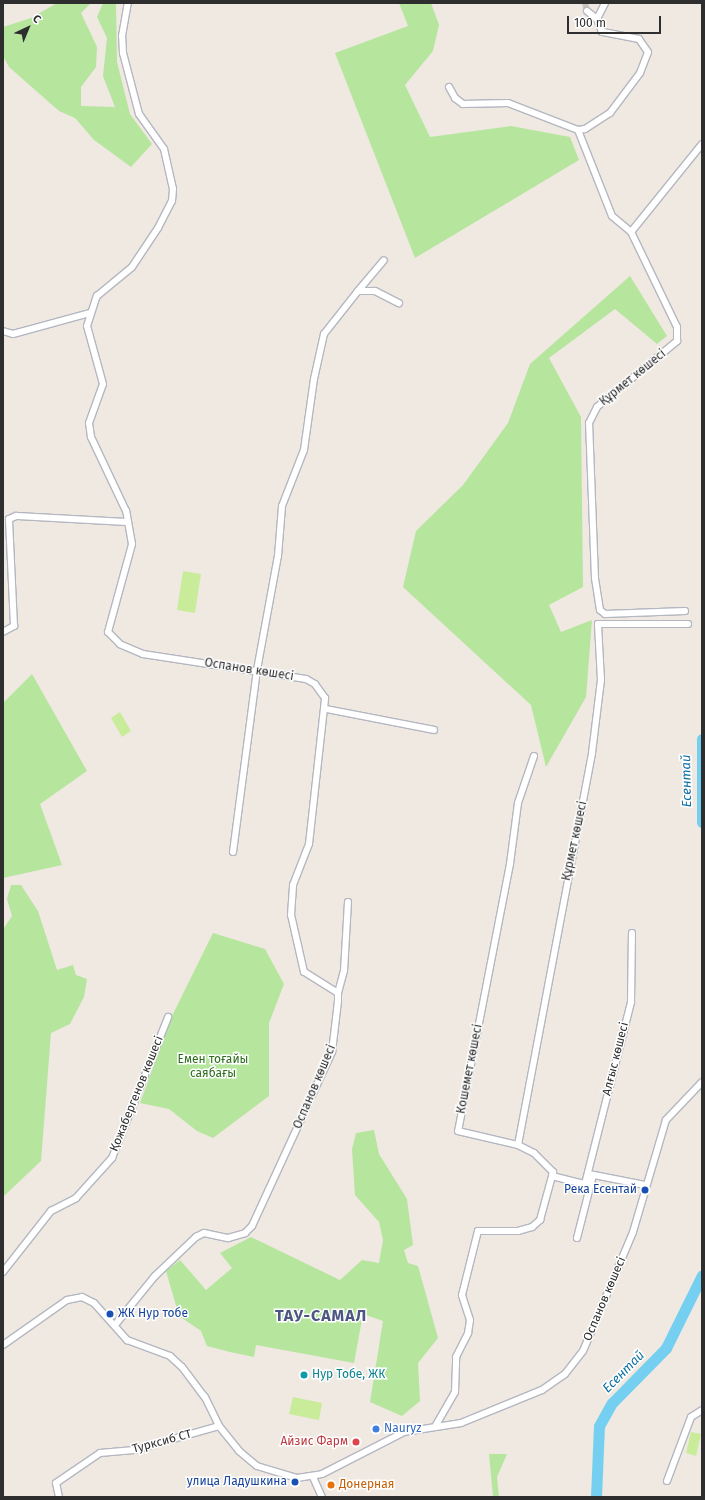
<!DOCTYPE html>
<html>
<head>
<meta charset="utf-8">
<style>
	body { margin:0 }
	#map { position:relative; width:705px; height:1500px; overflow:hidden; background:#efe9e1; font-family:"Fira Sans",sans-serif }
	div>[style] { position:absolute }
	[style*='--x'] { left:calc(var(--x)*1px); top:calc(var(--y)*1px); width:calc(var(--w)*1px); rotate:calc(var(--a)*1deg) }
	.green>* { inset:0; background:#b6e59e }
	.pitch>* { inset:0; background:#c9ec9a }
	.river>* { height:11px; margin:-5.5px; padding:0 5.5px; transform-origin:5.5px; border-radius:5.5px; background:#75cff0 }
	.minor-tunnel>* { height:6px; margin-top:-3px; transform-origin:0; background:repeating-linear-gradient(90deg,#c8c4bd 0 6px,transparent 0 9px) }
	.roads { filter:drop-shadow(1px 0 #b4b7c1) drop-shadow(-1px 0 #b4b7c1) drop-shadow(0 1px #b4b7c1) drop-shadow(0 -1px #b4b7c1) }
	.minor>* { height:6px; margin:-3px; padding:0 3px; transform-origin:3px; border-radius:3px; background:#fff }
	.dots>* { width:11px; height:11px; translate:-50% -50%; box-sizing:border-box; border:2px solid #fff; border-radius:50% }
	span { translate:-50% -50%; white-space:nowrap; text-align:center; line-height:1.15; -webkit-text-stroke:3px #fff; paint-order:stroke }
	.street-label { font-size:12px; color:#2e2e2e }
	.park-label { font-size:12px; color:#2c6e1b }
	.transit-label { font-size:12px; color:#164399 }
	.right { translate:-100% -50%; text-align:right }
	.left { translate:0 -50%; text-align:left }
	.culture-label { font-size:12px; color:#0d838f }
	.shop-label { font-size:12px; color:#366cbe }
	.health-label { font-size:12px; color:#be3a42 }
	.food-label { font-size:12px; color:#c56008 }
	.water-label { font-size:13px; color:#0d6fa3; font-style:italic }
	.district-label { font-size:16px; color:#4d5680; font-weight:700; letter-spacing:1px }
	.frame { position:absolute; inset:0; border:4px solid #2e2e2e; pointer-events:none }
	.north { position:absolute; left:8px; top:8px; width:40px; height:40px; -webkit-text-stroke:3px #fff; paint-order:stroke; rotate:44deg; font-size:11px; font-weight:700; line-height:16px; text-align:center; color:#2e2e2e }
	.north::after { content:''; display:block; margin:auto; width:14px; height:18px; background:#2e2e2e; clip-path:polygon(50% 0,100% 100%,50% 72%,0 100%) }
	.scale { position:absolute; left:567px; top:16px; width:94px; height:18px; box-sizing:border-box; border:2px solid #2e2e2e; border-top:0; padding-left:5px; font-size:12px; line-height:14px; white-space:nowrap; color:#2e2e2e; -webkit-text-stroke:3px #fff; paint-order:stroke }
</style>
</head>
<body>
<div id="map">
	<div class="green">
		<i style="clip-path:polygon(57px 3px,91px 3px,81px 13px,97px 47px,96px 67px,81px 87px,81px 106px,115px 107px,103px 76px,107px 38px,97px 17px,103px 3px,116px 3px,117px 62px,130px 114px,152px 144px,131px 167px,94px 140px,75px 118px,59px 111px,9px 67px,3px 56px,3px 27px,31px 18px)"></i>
		<i style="clip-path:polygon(399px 3px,431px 3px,439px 25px,433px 51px,405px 85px,430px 137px,511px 126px,570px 137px,579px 160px,415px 258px,335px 53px,408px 26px)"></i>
		<i style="clip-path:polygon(630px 276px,667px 336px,657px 344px,615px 309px,549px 358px,581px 417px,583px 587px,549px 605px,561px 632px,592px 620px,586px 697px,546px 767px,531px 705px,403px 587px,416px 531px,463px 485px,508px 423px,530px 364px)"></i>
		<i style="clip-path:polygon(32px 674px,87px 771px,40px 804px,62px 865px,3px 878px,3px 703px)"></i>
		<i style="clip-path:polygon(11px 885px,21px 885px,38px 911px,57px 970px,73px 965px,76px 975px,87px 979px,84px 997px,70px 1024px,51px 1033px,41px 1161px,4px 1196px,3px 960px,4px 928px,12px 916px,7px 899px)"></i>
		<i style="clip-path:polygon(213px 933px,265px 949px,284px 984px,269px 1023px,269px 1096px,213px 1138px,197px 1131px,169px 1109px,140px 1103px,172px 1016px)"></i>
		<i style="clip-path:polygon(374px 1130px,379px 1154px,407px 1199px,413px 1245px,404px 1250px,408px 1263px,418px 1266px,438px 1338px,418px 1363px,420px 1401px,402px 1416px,370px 1402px,383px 1321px,363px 1314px,354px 1363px,256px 1345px,254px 1357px,230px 1352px,207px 1346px,201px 1331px,179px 1316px,166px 1271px,180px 1260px,206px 1290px,232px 1268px,220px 1253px,251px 1237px,340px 1280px,362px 1260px,379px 1263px,383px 1240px,379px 1222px,355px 1195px,352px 1149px,356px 1133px)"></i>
		<i style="clip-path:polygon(489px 1454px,507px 1454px,497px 1477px,499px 1497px,493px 1497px)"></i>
	</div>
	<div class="pitch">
		<i style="clip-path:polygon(183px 571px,201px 574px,195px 613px,177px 610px)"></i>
		<i style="clip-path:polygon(120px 712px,131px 731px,122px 737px,111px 718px)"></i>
		<i style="clip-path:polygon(293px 1397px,322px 1403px,319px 1420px,289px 1414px)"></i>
		<i style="clip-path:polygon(691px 1432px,701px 1434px,696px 1456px,686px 1453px)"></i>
	</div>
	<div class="river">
		<i style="--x:702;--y:739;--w:83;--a:90"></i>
		<i style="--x:596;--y:1497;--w:71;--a:-87.6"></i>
		<i style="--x:599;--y:1426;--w:26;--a:-61"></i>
		<i style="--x:612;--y:1403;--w:77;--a:-45.5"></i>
		<i style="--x:666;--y:1348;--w:81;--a:-63.7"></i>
	</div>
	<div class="minor-tunnel">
		<i style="--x:585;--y:3;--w:8;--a:76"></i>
	</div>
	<div class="roads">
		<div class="minor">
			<i style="--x:587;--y:11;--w:13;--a:39"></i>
			<i style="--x:597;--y:19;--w:18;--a:-63"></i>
			<i style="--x:449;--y:87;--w:13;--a:61"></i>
			<i style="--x:455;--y:98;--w:10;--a:37"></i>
			<i style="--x:463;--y:104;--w:45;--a:-1.3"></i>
			<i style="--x:508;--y:103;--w:75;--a:21.1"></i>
			<i style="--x:578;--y:130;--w:7;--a:-8"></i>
			<i style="--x:585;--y:129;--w:30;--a:-33"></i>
			<i style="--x:610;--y:113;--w:50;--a:-53.1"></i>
			<i style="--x:640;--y:73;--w:22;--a:-69"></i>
			<i style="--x:648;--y:52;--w:16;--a:-125"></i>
			<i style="--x:639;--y:39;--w:38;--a:-169"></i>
			<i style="--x:602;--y:32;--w:14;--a:-111"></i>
			<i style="--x:578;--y:130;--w:92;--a:68.4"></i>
			<i style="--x:612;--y:216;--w:25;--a:40"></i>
			<i style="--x:358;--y:291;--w:40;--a:-50"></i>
			<i style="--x:3;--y:331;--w:10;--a:17"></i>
			<i style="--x:13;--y:334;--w:80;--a:-15.3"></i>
			<i style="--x:685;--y:611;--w:80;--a:177.9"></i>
			<i style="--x:605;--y:614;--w:6;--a:-141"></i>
			<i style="--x:600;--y:610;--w:32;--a:-99"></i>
			<i style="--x:595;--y:578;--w:155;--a:-92.2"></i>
			<i style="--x:589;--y:423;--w:18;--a:-63"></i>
			<i style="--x:597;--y:407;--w:104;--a:-39.5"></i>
			<i style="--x:677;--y:341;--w:14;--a:-90"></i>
			<i style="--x:677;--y:327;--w:106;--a:-115.8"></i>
			<i style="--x:631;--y:232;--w:113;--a:-51.1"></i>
			<i style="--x:3;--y:632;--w:13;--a:-29"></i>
			<i style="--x:14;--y:626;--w:107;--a:-92.7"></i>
			<i style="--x:9;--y:519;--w:8;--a:-23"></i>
			<i style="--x:16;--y:516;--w:112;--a:3.1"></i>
			<i style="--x:326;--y:709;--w:110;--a:11"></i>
			<i style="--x:534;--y:756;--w:50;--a:108.8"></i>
			<i style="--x:518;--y:803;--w:62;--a:97.5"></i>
			<i style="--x:510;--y:864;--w:272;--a:101"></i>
			<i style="--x:458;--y:1131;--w:62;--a:13.1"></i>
			<i style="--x:518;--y:1145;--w:18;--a:27"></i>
			<i style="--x:534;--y:1153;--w:27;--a:45"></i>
			<i style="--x:553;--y:1172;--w:4;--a:104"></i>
			<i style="--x:552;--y:1176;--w:34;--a:14"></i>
			<i style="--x:585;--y:1184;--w:188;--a:-75.8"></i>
			<i style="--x:631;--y:1002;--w:69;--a:-89.2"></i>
			<i style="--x:233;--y:852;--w:184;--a:-82.5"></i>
			<i style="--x:257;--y:670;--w:116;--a:-79.6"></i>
			<i style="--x:278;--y:556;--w:50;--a:-85.4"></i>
			<i style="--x:282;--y:506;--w:60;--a:-68.6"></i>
			<i style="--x:304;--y:450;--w:72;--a:-82"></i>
			<i style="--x:314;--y:379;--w:46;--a:-77.5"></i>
			<i style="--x:324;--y:334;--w:55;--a:-51.7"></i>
			<i style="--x:358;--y:291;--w:17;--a:0"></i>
			<i style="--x:375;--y:291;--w:27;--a:27"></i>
			<i style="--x:338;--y:993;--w:23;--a:-75"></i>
			<i style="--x:344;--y:971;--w:69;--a:-86.7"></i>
			<i style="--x:518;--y:1145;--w:399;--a:-79.3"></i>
			<i style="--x:592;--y:753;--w:74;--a:-83"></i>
			<i style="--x:601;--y:680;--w:56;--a:-93.1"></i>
			<i style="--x:598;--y:624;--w:90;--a:0"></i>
			<i style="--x:589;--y:1174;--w:57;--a:11.1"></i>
			<i style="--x:577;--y:1238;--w:65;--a:-75.7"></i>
			<i style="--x:3;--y:1272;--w:78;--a:-51.8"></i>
			<i style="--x:51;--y:1211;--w:28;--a:-27"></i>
			<i style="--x:76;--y:1198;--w:54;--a:-48"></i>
			<i style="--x:112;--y:1158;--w:152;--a:-68.3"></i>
			<i style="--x:115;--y:1325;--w:63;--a:-50.8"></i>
			<i style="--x:155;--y:1276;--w:57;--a:-43.6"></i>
			<i style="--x:196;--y:1237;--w:9;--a:-27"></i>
			<i style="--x:204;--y:1233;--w:25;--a:12"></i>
			<i style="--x:228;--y:1238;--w:18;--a:-16"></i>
			<i style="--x:245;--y:1233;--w:10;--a:-45"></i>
			<i style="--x:252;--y:1226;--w:192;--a:-65.3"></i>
			<i style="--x:332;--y:1052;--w:51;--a:-83.3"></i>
			<i style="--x:338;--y:1001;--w:8;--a:-90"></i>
			<i style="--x:338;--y:993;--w:40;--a:-148"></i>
			<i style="--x:304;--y:972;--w:58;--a:-102.8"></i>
			<i style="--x:291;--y:915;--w:30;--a:-86"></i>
			<i style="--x:293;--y:885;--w:44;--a:-68.7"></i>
			<i style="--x:309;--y:844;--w:147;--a:-83.7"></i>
			<i style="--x:325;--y:698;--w:17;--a:-126"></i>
			<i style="--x:315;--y:684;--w:10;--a:-151"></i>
			<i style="--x:306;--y:679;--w:165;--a:-171.3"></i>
			<i style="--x:143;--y:654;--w:25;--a:-157"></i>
			<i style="--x:120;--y:644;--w:17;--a:-135"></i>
			<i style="--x:108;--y:632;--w:91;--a:-74.7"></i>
			<i style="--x:132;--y:544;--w:34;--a:-100"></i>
			<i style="--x:126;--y:511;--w:82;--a:-115.3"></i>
			<i style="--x:91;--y:437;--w:14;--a:-98"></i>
			<i style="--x:89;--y:423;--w:41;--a:-70.3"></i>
			<i style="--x:103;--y:384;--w:60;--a:-105.4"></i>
			<i style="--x:87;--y:326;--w:32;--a:-72"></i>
			<i style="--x:97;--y:296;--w:45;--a:-39.6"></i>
			<i style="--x:132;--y:267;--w:47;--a:-56.3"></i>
			<i style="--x:158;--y:228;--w:30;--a:-63"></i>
			<i style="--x:172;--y:201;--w:12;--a:-85"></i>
			<i style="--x:173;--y:189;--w:41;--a:-102.7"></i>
			<i style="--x:164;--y:149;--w:43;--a:-125.5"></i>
			<i style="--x:139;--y:114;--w:63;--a:-104.7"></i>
			<i style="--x:123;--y:53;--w:17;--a:-93"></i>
			<i style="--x:122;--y:36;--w:34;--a:-80"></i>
			<i style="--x:3;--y:1345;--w:78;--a:-35.1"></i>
			<i style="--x:67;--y:1300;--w:15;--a:-11"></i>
			<i style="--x:82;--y:1297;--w:13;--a:27"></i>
			<i style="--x:94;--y:1303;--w:50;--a:48.3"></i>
			<i style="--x:127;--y:1340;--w:46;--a:20.4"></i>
			<i style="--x:170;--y:1356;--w:16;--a:43"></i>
			<i style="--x:182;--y:1367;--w:38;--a:53"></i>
			<i style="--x:205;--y:1397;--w:32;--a:64"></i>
			<i style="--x:219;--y:1426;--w:32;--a:51"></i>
			<i style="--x:239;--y:1451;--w:23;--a:40"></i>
			<i style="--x:257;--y:1466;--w:42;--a:16.7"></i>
			<i style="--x:297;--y:1478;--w:25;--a:-9"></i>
			<i style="--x:322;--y:1474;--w:92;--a:-27.1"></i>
			<i style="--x:404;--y:1432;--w:58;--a:-9"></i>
			<i style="--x:461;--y:1423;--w:87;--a:-22.2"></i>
			<i style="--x:542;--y:1390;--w:28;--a:-35"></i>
			<i style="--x:565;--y:1374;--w:29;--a:-52"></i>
			<i style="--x:583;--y:1351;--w:129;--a:-67.2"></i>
			<i style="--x:633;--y:1232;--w:117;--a:-73.6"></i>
			<i style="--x:666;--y:1120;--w:52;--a:-46.5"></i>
			<i style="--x:436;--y:1425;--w:38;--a:-60"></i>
			<i style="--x:455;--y:1392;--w:35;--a:-88"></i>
			<i style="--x:456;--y:1357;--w:27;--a:-63"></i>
			<i style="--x:468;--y:1333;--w:13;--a:-81"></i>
			<i style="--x:470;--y:1320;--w:26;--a:-108"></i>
			<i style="--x:462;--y:1295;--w:66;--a:-76"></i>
			<i style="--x:478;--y:1231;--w:40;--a:0"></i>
			<i style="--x:518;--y:1231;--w:15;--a:-16"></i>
			<i style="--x:532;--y:1227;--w:11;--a:-41"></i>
			<i style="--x:540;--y:1220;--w:46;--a:-74.7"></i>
			<i style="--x:313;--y:1477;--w:22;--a:66"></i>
			<i style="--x:667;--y:1481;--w:68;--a:-69.4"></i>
			<i style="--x:691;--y:1417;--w:13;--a:-32"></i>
			<i style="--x:59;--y:1497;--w:14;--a:-102"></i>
			<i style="--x:56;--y:1483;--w:53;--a:-34.3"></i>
			<i style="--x:100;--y:1453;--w:34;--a:-5"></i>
			<i style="--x:134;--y:1450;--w:88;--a:-15.8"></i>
		</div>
	</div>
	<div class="dots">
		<i style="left:645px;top:1190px;background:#1a4fb4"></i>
		<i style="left:110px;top:1314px;background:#1a4fb4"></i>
		<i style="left:304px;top:1375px;background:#0f9aa8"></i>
		<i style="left:376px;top:1429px;background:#3f7fe0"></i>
		<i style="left:356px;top:1442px;background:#e0444e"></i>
		<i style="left:295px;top:1482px;background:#1a4fb4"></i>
		<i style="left:331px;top:1485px;background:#e8710a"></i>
	</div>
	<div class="street-label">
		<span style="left:633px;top:378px;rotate:-39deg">Құрмет көшесі</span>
		<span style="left:249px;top:670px;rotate:9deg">Оспанов көшесі</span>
		<span style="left:575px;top:841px;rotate:-78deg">Құрмет көшесі</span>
		<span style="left:616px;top:1059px;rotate:-76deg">Алғыс көшесі</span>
		<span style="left:470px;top:1069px;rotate:-79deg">Кошемет көшесі</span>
		<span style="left:315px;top:1087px;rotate:-67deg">Оспанов көшесі</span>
		<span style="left:137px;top:1094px;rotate:-68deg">Қожабергенов көшесі</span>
		<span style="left:605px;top:1299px;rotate:-67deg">Оспанов көшесі</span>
		<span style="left:162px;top:1442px;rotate:-15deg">Турксиб СТ</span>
	</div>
	<div class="park-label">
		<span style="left:213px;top:1067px">Емен тоғайы<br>саябағы</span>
	</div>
	<div class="transit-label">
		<span class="right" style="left:637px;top:1190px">Река Есентай</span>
		<span class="left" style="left:118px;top:1314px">ЖК Нур тобе</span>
		<span class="right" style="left:287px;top:1482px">улица Ладушкина</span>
	</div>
	<div class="culture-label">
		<span class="left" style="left:312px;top:1375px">Нур Тобе, ЖК</span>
	</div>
	<div class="shop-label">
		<span class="left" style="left:384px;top:1429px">Nauryz</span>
	</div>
	<div class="health-label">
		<span class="right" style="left:348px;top:1442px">Айзис Фарм</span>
	</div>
	<div class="food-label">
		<span class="left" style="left:339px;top:1485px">Донерная</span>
	</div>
	<div class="water-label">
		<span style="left:687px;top:781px;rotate:-91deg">Есентай</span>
		<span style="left:624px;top:1372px;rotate:-45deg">Есентай</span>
	</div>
	<div class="district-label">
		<span style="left:321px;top:1316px">ТАУ-САМАЛ</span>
	</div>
	<div class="frame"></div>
	<div class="north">С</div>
	<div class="scale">100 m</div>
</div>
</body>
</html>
